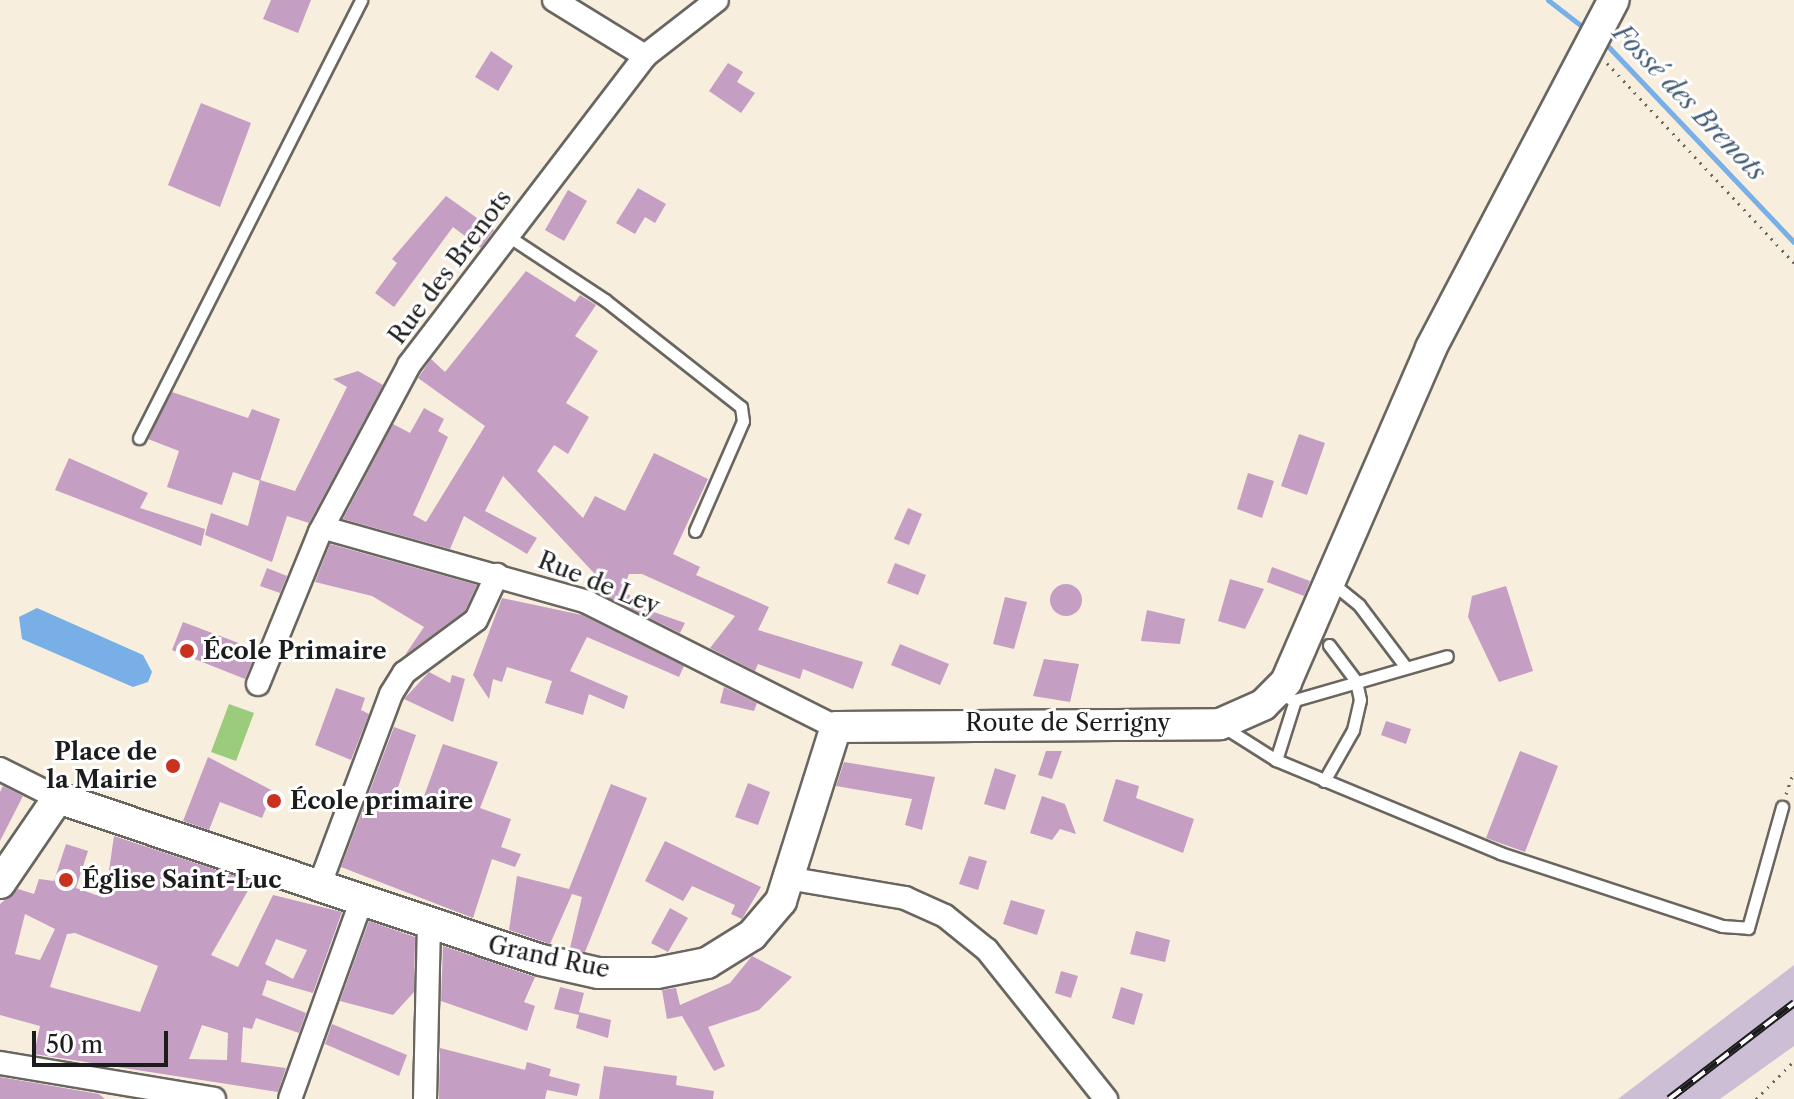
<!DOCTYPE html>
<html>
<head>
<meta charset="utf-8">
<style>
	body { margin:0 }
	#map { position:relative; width:1794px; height:1099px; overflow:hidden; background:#f8eede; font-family:"Libre Caslon Text",serif }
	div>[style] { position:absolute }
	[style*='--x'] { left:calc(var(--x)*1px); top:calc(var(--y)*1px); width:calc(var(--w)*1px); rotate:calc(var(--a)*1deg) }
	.industrial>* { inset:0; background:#ccbed4 }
	.green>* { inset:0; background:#9acc7c }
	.water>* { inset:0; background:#77afe6 }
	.stream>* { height:5px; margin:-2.5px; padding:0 2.5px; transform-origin:2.5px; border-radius:2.5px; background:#77afe6 }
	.building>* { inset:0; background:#c49ec3 }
	.round { border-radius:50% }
	.path>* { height:3px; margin-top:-1.5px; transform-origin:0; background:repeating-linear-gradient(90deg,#696660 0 2px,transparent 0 8px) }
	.roads { filter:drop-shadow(2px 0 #696660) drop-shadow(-2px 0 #696660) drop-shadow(0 2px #696660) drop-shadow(0 -2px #696660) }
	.lane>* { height:11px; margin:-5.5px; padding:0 5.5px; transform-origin:5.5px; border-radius:5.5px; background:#fff }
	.street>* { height:22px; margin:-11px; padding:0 11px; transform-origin:11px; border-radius:11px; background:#fff }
	.secondary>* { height:30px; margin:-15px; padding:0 15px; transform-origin:15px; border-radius:15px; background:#fff }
	.rail>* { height:8px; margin-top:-4px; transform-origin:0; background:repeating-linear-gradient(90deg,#fff 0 15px,#1c1c1c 0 30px); box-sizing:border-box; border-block:2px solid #1c1c1c }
	.dots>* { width:22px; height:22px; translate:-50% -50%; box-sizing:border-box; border:4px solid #fff; border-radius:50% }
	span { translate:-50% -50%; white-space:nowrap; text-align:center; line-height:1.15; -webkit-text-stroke:6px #fff; paint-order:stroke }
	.street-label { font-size:24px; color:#1c1c1c }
	.poi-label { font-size:24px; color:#1c1c1c; font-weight:700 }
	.left { translate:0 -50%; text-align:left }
	.right { translate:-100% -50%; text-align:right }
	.water-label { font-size:26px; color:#455e77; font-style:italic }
	.scale { position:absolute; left:32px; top:1031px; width:136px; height:36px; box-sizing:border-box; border:4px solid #1c1c1c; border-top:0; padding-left:10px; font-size:24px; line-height:28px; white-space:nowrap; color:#1c1c1c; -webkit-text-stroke:6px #fff; paint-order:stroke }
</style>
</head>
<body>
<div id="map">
	<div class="industrial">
		<i style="clip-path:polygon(1794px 965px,1794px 1046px,1720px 1099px,1618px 1099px)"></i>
	</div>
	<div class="green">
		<i style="clip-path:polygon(229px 704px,254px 713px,236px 761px,211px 752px)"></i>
	</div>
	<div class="water">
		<i style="clip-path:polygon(37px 608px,143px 655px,152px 672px,148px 682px,133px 687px,22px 639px,19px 617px)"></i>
	</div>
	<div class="stream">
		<i style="--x:1548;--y:0;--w:51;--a:37.8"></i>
		<i style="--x:1603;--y:41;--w:277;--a:46.5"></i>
	</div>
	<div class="building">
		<i style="clip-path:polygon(271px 0,311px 0,298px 33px,263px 19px)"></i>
		<i style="clip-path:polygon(491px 51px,513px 66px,498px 91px,475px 77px)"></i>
		<i style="clip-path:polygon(728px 63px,743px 72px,737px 82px,755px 93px,741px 113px,709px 91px)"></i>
		<i style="clip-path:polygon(201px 103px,251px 123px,220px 207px,168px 185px)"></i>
		<i style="clip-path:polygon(638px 188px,666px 204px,655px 223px,645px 217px,635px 234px,616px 223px)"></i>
		<i style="clip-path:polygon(568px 190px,587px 201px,564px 241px,545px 230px)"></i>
		<i style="clip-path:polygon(446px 196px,494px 230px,481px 248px,453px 227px,394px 307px,375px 293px,397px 263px,392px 259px)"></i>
		<i style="clip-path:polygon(526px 271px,575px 302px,580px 295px,596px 305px,575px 336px,598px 351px,566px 403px,589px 417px,568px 454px,554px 445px,537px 471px,583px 518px,595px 496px,625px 511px,654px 453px,708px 479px,673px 554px,700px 567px,696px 575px,769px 607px,758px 630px,863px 662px,853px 689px,803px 669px,800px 679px,758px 664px,755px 671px,710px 648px,735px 616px,642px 574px,629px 574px,622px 591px,631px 596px,628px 603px,685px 623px,680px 633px,588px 588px,594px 573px,503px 476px,485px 511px,537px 538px,527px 554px,464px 516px,450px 549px,343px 519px,393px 424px,410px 433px,424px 408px,444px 419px,438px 431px,448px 437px,413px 515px,426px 522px,485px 426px,418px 378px,431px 359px,445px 372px)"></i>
		<i style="clip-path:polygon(358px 371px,383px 385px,309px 523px,287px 516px,272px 562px,205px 535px,211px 513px,248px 526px,260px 480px,295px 491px,347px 387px,333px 379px)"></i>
		<i style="clip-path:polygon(172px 392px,248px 418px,252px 409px,280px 419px,260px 481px,233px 472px,222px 505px,167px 487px,179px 451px,148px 439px)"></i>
		<i style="clip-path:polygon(1299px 434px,1325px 443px,1307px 495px,1281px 486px)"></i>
		<i style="clip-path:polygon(69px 458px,148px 493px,140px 508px,205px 529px,201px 546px,55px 490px)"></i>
		<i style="clip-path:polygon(1248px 473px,1274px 481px,1262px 518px,1237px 509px)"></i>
		<i style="clip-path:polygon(908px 508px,922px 514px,909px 545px,894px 539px)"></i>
		<i style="clip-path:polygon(330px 544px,477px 585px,465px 611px,405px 655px,424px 627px,372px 596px,315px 582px)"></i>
		<i style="clip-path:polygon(895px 563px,926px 575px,918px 595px,887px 583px)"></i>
		<i style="clip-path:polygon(1272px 567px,1310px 581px,1304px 596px,1267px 582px)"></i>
		<i style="clip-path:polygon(267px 568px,287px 576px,280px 593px,260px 586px)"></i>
		<i style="clip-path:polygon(1230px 579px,1264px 589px,1245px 629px,1218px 621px)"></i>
		<i class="round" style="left:1050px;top:584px;width:32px;height:32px"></i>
		<i style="clip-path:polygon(1506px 586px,1533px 671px,1499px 682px,1468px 617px,1472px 596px)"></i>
		<i style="clip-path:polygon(1005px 597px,1027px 602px,1014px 649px,993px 644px)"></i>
		<i style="clip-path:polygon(502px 598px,582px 615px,684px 666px,679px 677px,587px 637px,570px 671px,628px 696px,624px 709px,589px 694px,583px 715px,545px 703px,552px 681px,507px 667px,502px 682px,493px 679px,489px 699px,473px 675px)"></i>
		<i style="clip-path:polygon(1147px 610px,1185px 619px,1180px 644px,1141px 641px)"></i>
		<i style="clip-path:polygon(183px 622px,257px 650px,245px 679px,172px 650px)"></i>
		<i style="clip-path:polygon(900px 644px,949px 664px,940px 685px,891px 665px)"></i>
		<i style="clip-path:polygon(1044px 659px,1079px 664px,1070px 702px,1033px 696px)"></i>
		<i style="clip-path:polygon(429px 672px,450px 683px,452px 675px,465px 679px,453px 722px,404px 699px)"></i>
		<i style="clip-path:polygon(724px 687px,757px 703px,754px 711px,720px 703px)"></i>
		<i style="clip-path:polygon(336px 688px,365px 698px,361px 710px,369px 714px,351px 760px,315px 745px)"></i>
		<i style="clip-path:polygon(1386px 721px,1411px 729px,1406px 744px,1381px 735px)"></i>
		<i style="clip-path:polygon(394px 727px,416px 735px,393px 802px,419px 810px,443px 744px,498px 762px,480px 808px,511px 819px,501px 847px,521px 854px,515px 867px,492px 859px,473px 918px,341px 867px)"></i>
		<i style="clip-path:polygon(1046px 751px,1062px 751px,1052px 779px,1038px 775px)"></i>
		<i style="clip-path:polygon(1520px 751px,1558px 766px,1525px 852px,1486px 838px)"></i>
		<i style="clip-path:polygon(208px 757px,273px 791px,262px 818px,220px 802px,209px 830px,183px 821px)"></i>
		<i style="clip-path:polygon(844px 762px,935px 777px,922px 830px,905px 825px,912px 799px,836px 786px)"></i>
		<i style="clip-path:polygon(995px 768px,1016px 775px,1005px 810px,984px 804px)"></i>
		<i style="clip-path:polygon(1116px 779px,1139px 786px,1136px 798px,1194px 819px,1183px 853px,1103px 821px)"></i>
		<i style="clip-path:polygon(748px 783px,770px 792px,758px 825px,735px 817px)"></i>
		<i style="clip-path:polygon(611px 784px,647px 798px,585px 952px,570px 948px,582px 897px,572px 894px,550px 944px,509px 930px,517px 876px,569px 889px)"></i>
		<i style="clip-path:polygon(3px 786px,23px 796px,0 841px,0 792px)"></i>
		<i style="clip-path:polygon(1042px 796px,1065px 804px,1076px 834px,1060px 829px,1052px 840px,1030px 833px)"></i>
		<i style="clip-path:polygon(evenodd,114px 836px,253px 882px,211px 955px,238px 967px,273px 895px,342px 912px,313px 993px,267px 980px,262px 995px,306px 1013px,299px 1033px,256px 1018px,252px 1029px,243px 1027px,241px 1062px,286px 1068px,278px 1092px,34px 1054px,40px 1026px,0 1015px,0 904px,18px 889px,34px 894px,39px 879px,54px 881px,66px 844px,88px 851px,76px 888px,105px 898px,114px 836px,25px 914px,55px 929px,40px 960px,15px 954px,25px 914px,114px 836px,75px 933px,158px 966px,140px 1012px,50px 987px,67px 934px,75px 933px,114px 836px,276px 939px,307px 950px,293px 979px,265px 964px,276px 939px,114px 836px,202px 1025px,228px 1033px,227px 1060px,189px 1059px,202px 1025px)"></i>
		<i style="clip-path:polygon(665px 841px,761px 887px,742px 919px,731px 914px,735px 905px,692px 886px,683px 901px,645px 881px)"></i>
		<i style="clip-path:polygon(969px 856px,987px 861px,978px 890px,959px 884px)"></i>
		<i style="clip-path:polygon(1011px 900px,1045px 910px,1037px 935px,1003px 924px)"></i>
		<i style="clip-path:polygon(670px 908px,688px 918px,668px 952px,651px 943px)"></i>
		<i style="clip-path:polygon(369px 921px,415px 937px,414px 992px,393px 1015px,340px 1001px)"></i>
		<i style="clip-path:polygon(1136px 931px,1170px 940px,1165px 962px,1130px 954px)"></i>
		<i style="clip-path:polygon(443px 946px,535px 977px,524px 1002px,535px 1006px,527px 1031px,441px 1001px)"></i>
		<i style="clip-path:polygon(752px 956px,792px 977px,759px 1010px,708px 1027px,725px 1066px,714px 1071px,682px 1016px,667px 1019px,662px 990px,676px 988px,680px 1005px,730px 983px)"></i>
		<i style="clip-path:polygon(1061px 971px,1078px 976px,1071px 998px,1055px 993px)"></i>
		<i style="clip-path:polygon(560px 987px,584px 993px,579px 1012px,611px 1020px,608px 1038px,576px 1028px,579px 1015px,554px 1009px)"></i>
		<i style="clip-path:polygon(1121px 987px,1143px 994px,1134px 1025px,1112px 1018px)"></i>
		<i style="clip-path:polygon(332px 1024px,407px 1055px,399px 1076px,325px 1044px)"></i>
		<i style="clip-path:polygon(440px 1048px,525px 1070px,527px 1062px,551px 1069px,549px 1076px,580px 1084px,577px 1096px,547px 1090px,545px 1099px,439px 1099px)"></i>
		<i style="clip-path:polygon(604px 1066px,677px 1076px,676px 1085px,714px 1091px,713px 1099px,599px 1099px)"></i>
		<i style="clip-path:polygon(0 1077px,99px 1094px,105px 1099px,0 1099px)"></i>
	</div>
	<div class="path">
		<i style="--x:1607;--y:63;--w:274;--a:46.9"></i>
		<i style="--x:1786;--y:794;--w:24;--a:-71"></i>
		<i style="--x:1756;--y:1099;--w:54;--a:-45"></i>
	</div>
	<div class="roads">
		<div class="lane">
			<i style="--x:505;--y:234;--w:120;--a:33.4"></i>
			<i style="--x:605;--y:300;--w:173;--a:38.2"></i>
			<i style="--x:741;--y:407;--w:14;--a:82"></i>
			<i style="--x:743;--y:421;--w:120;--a:113.6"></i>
			<i style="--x:139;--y:438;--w:491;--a:-63.1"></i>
			<i style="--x:1332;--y:583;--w:35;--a:39"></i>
			<i style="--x:1359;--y:605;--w:76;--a:53"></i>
			<i style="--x:1279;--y:694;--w:17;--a:21"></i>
			<i style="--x:1295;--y:700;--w:158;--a:-16.1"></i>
			<i style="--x:1224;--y:727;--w:62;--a:32.4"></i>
			<i style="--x:1276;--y:760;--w:243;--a:22.5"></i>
			<i style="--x:1500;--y:853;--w:234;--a:18.2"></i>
			<i style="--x:1722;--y:926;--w:26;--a:4"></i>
			<i style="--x:1748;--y:928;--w:126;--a:-74.3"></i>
			<i style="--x:1276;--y:760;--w:63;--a:-72.4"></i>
			<i style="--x:1324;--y:781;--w:59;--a:-60.4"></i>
			<i style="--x:1353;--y:730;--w:31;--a:-77"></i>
			<i style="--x:1360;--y:700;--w:19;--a:-102"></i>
			<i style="--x:1356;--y:681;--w:45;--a:-126.9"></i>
		</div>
		<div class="street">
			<i style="--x:554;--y:0;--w:107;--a:31.6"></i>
			<i style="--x:328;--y:529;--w:269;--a:15.7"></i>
			<i style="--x:587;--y:602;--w:279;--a:26.7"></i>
			<i style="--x:258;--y:684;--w:164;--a:-67.8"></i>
			<i style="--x:320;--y:532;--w:189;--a:-61.9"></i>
			<i style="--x:409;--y:365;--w:389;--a:-52.6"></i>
			<i style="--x:645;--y:56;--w:91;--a:-37.9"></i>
			<i style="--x:0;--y:769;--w:65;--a:26.6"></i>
			<i style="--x:793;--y:879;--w:114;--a:9.6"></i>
			<i style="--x:905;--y:898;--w:44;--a:24.2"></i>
			<i style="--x:945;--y:916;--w:54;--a:39"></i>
			<i style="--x:987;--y:950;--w:191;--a:51.4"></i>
			<i style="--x:320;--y:884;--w:203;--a:-69.5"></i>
			<i style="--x:391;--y:694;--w:25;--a:-58"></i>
			<i style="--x:404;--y:673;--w:89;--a:-36.4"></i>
			<i style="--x:476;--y:620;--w:50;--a:-65"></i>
			<i style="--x:0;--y:1063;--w:217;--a:9.5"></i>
			<i style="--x:290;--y:1099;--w:209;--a:-70.2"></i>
			<i style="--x:425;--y:1099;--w:172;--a:-88.7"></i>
		</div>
		<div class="secondary">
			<i style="--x:0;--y:883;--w:103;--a:-55.7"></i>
			<i style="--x:58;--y:798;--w:509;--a:18.54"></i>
			<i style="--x:541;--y:960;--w:58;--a:12.8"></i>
			<i style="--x:598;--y:973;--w:59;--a:0"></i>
			<i style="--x:657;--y:973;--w:51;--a:-11.3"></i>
			<i style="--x:707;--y:963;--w:53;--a:-31.9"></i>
			<i style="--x:752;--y:935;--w:45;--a:-49.5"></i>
			<i style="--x:781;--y:901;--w:182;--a:-72.5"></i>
			<i style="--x:836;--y:727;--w:384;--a:-0.4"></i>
			<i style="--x:1220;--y:724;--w:47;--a:-23.8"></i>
			<i style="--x:1263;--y:705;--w:33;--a:-45"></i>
			<i style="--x:1286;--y:682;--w:364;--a:-66.5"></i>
			<i style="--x:1431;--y:348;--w:393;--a:-62.3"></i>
		</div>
	</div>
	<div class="rail">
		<i style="--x:1669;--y:1099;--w:158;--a:-37.5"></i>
	</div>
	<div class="dots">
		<i style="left:187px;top:651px;background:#c8321e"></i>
		<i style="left:173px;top:766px;background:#c8321e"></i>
		<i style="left:274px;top:801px;background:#c8321e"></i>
		<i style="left:66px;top:880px;background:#c8321e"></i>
	</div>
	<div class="street-label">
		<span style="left:450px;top:267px;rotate:-53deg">Rue des Brenots</span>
		<span style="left:599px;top:583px;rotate:22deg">Rue de Ley</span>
		<span style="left:1068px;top:723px">Route de Serrigny</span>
		<span style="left:549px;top:957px;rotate:12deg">Grand Rue</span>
	</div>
	<div class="poi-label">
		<span class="left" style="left:203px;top:651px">École Primaire</span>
		<span class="right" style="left:157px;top:766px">Place de<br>la Mairie</span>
		<span class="left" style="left:290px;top:801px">École primaire</span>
		<span class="left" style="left:82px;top:880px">Église Saint-Luc</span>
	</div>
	<div class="water-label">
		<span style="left:1689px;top:103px;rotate:46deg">Fossé des Brenots</span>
	</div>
	<div class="scale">50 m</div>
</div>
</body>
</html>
